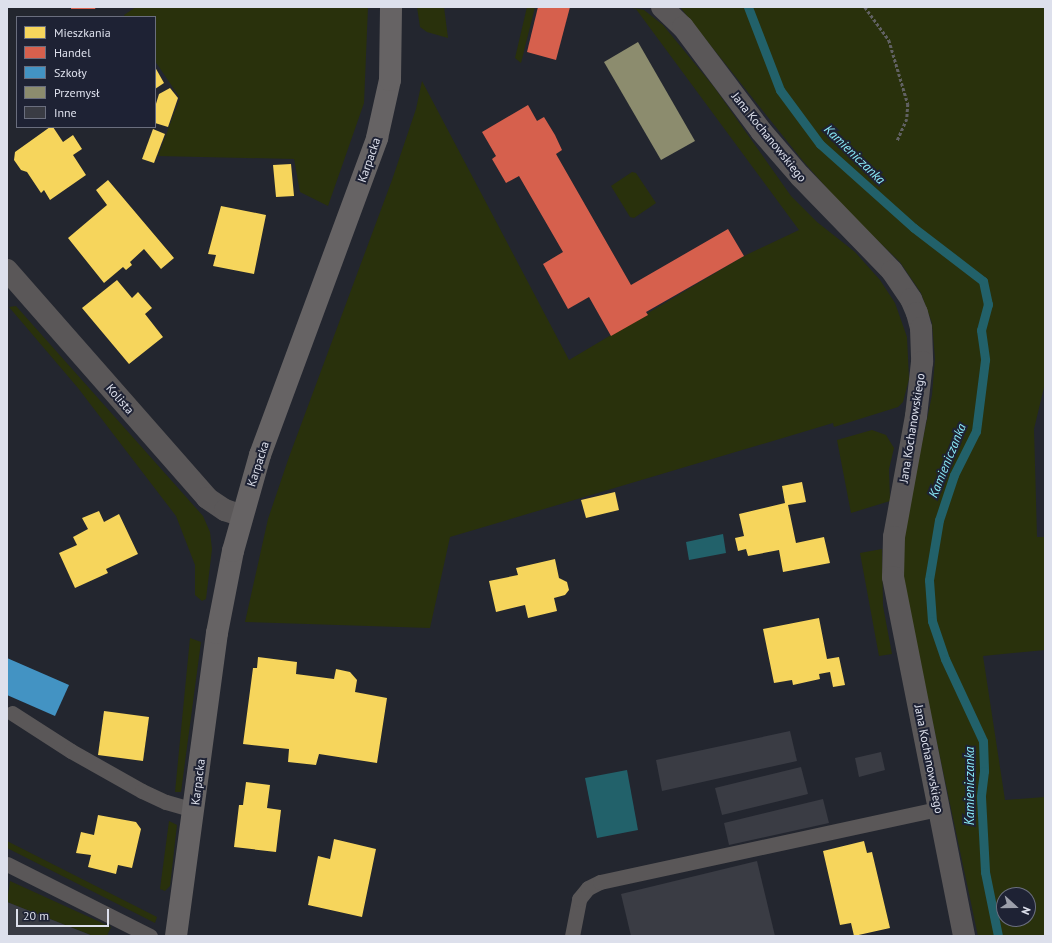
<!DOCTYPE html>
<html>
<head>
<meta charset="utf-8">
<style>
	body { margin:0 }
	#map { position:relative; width:1052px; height:943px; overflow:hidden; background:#23262f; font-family:"PT Sans",sans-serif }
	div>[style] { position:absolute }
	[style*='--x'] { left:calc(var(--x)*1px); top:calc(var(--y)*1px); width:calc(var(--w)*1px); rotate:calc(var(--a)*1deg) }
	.green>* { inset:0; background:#29310c }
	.water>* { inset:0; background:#22616a }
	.homes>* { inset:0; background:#f6d55c }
	.shops>* { inset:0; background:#d6604d }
	.schools>* { inset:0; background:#4393c3 }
	.industry>* { inset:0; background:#8c8c6e }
	.stream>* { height:9px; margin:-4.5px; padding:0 4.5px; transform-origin:4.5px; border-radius:4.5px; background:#22616a }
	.building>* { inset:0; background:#3a3c44 }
	.path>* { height:2.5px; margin-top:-1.25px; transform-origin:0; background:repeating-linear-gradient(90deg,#616163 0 3px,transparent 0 5px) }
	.lane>* { height:15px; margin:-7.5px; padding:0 7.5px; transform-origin:7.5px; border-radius:7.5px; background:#5a5758 }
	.street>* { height:22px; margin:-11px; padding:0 11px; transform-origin:11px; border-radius:11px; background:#5a5758 }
	.secondary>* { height:22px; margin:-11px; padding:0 11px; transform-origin:11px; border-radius:11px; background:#666364 }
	span { translate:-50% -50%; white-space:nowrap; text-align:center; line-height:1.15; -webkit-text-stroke:4px #1e2234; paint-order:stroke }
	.street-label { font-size:12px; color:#dde0ec }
	.water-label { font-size:13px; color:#8aebf8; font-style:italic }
	.frame { position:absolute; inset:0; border:8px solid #dde0ec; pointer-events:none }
	.legend { position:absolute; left:16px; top:16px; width:140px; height:112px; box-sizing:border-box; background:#1e2234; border:1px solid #6a6e7e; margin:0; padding:5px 7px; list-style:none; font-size:12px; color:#dde0ec }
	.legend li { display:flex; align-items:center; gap:8px; height:20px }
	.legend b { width:20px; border:1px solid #6a6e7e }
	.north { position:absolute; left:996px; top:887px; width:40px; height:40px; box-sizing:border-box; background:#1e2234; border:1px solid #6a6e7e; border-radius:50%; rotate:111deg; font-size:11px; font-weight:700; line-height:16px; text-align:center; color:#dde0ec }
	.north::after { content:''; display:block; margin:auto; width:14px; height:18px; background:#9c9faa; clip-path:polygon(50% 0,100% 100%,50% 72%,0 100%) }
	.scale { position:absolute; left:16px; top:909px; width:93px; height:18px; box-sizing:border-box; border:2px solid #dde0ec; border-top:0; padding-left:5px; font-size:12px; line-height:14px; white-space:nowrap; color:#dde0ec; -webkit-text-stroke:3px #1e2234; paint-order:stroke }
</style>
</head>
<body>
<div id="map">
	<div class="green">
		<i style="clip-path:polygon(136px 7px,368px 7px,364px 103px,328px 206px,300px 192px,294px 159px,158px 156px,180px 98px,155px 61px,155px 17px,125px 17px,124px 15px)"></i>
		<i style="clip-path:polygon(417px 7px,444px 7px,448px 38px,427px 32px,420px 27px)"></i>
		<i style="clip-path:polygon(527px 7px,535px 7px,521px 63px,515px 58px)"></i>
		<i style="clip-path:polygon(629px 7px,644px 10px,663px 25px,714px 87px,791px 196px,817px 222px,855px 252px,880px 280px,895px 303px,907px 337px,909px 379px,903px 402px,898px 407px,834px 427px,833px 423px,450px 537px,430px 628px,245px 622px,268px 519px,289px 457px,392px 180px,416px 109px,422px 81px,569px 360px,744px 256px,799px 230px,636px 9px)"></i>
		<i style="clip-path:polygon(evenodd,680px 7px,1045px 7px,1045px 383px,1034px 429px,1037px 537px,1045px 537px,1045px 650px,983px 656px,1005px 800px,1045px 797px,1045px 936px,978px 936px,903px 582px,903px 535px,932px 395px,935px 359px,932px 323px,921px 293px,900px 262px,847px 211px,803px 161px,680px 7px,1004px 895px,1028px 895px,1028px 919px,1004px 919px,1004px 895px)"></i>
		<i style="clip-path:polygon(632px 172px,636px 173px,656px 203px,634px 218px,630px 217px,611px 186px)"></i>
		<i style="clip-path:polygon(16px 306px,203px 516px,210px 532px,212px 549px,206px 599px,202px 601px,195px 595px,195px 565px,176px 516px,78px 388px,9px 307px)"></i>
		<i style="clip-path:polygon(872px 430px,886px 435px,894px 448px,889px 469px,890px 501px,851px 513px,837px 440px)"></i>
		<i style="clip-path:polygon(882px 549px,883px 606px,892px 654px,879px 656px,860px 553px)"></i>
		<i style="clip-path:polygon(190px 638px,201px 642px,181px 792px,175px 792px)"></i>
		<i style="clip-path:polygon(169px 821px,177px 825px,170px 886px,165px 891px,160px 889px)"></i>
		<i style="clip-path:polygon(7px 841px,157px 917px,155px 923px,7px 848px)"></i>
		<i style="clip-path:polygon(10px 881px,111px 927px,107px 936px,93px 936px,7px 902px)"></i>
	</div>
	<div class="water">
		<i style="clip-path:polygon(723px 534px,726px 553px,689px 560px,686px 542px)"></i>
		<i style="clip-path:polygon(627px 770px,638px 830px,597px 838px,585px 778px)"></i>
	</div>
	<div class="homes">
		<i style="clip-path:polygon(155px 67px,164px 83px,155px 89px)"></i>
		<i style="clip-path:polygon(170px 88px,178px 98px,168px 127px,155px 123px,155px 107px,159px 94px)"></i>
		<i style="clip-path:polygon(50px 127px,53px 127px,63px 142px,73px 135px,82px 149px,73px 155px,86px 175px,50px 200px,44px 190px,41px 193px,27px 172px,21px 170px,14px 160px,15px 152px)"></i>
		<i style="clip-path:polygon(153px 129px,165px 134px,154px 163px,142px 159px)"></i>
		<i style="clip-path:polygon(291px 164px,294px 196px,276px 197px,273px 165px)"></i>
		<i style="clip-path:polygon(108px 180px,174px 258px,161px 269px,144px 249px,130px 262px,132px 265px,126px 270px,123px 267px,104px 283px,68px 238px,107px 205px,96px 190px)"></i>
		<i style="clip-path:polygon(221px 206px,266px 215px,254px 274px,213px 266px,216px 255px,208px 254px)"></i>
		<i style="clip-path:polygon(117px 280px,132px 298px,138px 292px,152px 308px,145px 314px,163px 337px,129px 364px,82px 308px)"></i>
		<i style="clip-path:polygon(802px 482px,806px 502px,788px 505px,796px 543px,824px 537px,830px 563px,783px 572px,779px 550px,748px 556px,746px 549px,738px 551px,735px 538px,744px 536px,739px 514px,785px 503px,782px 486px)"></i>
		<i style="clip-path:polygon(615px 492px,619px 510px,586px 518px,581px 500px)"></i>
		<i style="clip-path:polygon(99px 511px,104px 522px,119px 514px,138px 554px,106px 569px,108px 573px,75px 588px,59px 553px,77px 545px,73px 537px,88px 529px,82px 518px)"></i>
		<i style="clip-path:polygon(555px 559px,559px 578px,567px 582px,569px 590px,565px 595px,554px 598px,557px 611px,528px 618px,525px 605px,496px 612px,489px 581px,518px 575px,516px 568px)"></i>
		<i style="clip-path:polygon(819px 618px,827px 659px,839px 657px,845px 685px,833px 687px,830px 672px,819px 674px,820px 679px,793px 685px,792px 680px,774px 683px,763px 629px)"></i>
		<i style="clip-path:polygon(258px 657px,297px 662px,296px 674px,334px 679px,336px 669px,350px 672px,357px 680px,355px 692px,387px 698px,377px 763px,319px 754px,316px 765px,288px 762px,289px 749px,243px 744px,253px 668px,257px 668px)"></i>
		<i style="clip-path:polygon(104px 711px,149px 717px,143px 761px,98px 755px)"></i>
		<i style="clip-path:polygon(246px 782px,270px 785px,267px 808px,281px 810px,276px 852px,234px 847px,239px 805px,243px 805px)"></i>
		<i style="clip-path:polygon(98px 815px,136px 822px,141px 829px,132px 868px,118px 865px,116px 874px,88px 867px,91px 855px,76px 853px,81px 832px,94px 835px)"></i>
		<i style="clip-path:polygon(334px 839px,376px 849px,362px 917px,308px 905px,318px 856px,330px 859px)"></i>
		<i style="clip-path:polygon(864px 841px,867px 853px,872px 852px,890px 928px,854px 936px,851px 923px,840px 925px,823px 851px)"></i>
	</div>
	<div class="shops">
		<i style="clip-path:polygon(71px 7px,96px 7px,95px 9px,71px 9px)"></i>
		<i style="clip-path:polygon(538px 7px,570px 7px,556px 60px,527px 52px)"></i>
		<i style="clip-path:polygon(528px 105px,537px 121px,544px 117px,555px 135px,562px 150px,556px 154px,631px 285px,728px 229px,744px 256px,646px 312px,648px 315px,611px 336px,589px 297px,568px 309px,543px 264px,563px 252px,519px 176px,506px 183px,492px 159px,496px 156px,482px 132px)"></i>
	</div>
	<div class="schools">
		<i style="clip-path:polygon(7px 658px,69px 685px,55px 716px,7px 695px)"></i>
	</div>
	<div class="industry">
		<i style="clip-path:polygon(638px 42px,695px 141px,661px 160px,604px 62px)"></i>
	</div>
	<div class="stream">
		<i style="--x:748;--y:7;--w:89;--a:68.9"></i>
		<i style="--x:780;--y:90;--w:67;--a:53.5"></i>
		<i style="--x:820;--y:144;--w:126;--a:41.8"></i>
		<i style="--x:914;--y:228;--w:87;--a:37.5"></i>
		<i style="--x:983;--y:281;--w:24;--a:78"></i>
		<i style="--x:988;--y:304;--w:27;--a:105"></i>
		<i style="--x:981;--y:330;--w:30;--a:82"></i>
		<i style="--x:985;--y:360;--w:72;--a:97.2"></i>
		<i style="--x:976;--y:431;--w:49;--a:116.6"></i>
		<i style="--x:954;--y:475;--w:47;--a:108.4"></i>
		<i style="--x:939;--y:520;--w:61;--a:99.5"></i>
		<i style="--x:929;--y:580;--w:41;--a:85.8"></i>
		<i style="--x:932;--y:621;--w:40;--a:71.1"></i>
		<i style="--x:945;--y:659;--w:90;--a:65.1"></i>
		<i style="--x:983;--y:741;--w:30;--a:88"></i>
		<i style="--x:984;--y:771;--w:26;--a:97"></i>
		<i style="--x:981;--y:797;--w:75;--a:86.9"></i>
		<i style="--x:985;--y:872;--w:65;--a:78.5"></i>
	</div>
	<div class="building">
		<i style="clip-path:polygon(790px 731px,797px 761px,662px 791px,656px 760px)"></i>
		<i style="clip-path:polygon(881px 752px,885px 770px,859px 777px,855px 758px)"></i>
		<i style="clip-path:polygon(801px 767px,808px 794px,722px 815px,715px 788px)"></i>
		<i style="clip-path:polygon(823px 799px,829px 823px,729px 845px,724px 823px)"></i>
		<i style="clip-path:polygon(757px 861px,775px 936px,631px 936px,621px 894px)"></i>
		<i style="clip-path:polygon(7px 902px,93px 936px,7px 936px)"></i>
	</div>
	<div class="path">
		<i style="--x:865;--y:7;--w:41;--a:54"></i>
		<i style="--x:889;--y:40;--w:67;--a:73.5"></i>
		<i style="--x:908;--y:104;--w:15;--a:94"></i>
		<i style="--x:907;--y:119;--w:24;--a:114"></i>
	</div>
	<div class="lane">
		<i style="--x:12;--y:713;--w:70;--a:32.8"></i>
		<i style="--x:71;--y:751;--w:81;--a:29.4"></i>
		<i style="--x:142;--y:791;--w:26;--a:25"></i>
		<i style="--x:166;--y:802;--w:29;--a:16"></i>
		<i style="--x:7;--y:864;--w:160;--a:26.7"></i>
		<i style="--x:572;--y:936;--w:38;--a:-79"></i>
		<i style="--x:579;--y:899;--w:14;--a:-51"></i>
		<i style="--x:588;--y:888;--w:13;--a:-27"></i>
		<i style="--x:600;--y:882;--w:347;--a:-12.2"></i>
	</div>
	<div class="street">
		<i style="--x:662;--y:7;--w:29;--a:44"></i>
		<i style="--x:683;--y:27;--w:130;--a:53.1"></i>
		<i style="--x:761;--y:131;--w:60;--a:49.1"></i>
		<i style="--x:800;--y:176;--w:132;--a:45.9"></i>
		<i style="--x:892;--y:271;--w:34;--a:56"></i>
		<i style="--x:911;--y:299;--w:15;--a:67"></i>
		<i style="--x:917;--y:313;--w:16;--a:75"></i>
		<i style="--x:921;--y:328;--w:34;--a:88"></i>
		<i style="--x:922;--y:362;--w:54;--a:96.3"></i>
		<i style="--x:916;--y:416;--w:123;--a:100.3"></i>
		<i style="--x:894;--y:537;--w:40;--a:91.4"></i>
		<i style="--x:893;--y:577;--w:366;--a:78.8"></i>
		<i style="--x:7;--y:270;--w:303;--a:48.7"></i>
		<i style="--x:207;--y:498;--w:22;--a:34"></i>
		<i style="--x:225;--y:510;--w:18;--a:19"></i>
	</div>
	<div class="secondary">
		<i style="--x:176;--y:936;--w:306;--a:-82.3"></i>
		<i style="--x:217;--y:633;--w:84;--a:-79"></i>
		<i style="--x:233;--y:551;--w:100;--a:-74.3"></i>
		<i style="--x:260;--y:455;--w:338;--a:-69.7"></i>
		<i style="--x:377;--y:138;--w:59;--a:-77.4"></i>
		<i style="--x:390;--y:80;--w:73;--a:-89.2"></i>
	</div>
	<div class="street-label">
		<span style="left:769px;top:137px;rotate:51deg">Jana Kochanowskiego</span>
		<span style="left:369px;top:160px;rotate:-71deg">Karpacka</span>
		<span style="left:120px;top:399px;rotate:49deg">Kolista</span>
		<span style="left:912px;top:428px;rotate:-81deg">Jana Kochanowskiego</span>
		<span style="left:258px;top:464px;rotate:-72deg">Karpacka</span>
		<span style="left:929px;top:759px;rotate:79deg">Jana Kochanowskiego</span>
		<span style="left:198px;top:782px;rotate:-83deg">Karpacka</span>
	</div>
	<div class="water-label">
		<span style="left:854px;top:155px;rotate:44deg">Kamieniczanka</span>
		<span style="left:948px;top:461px;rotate:-68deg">Kamieniczanka</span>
		<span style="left:970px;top:786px;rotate:-90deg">Kamieniczanka</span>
	</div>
	<div class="frame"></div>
	<ul class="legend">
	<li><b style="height:11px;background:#f6d55c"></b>Mieszkania</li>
	<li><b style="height:11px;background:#d6604d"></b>Handel</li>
	<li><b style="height:11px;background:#4393c3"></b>Szkoły</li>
	<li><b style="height:11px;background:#8c8c6e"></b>Przemysł</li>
	<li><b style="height:11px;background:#3a3c44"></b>Inne</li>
	</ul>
	<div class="north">N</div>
	<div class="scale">20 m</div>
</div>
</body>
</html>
